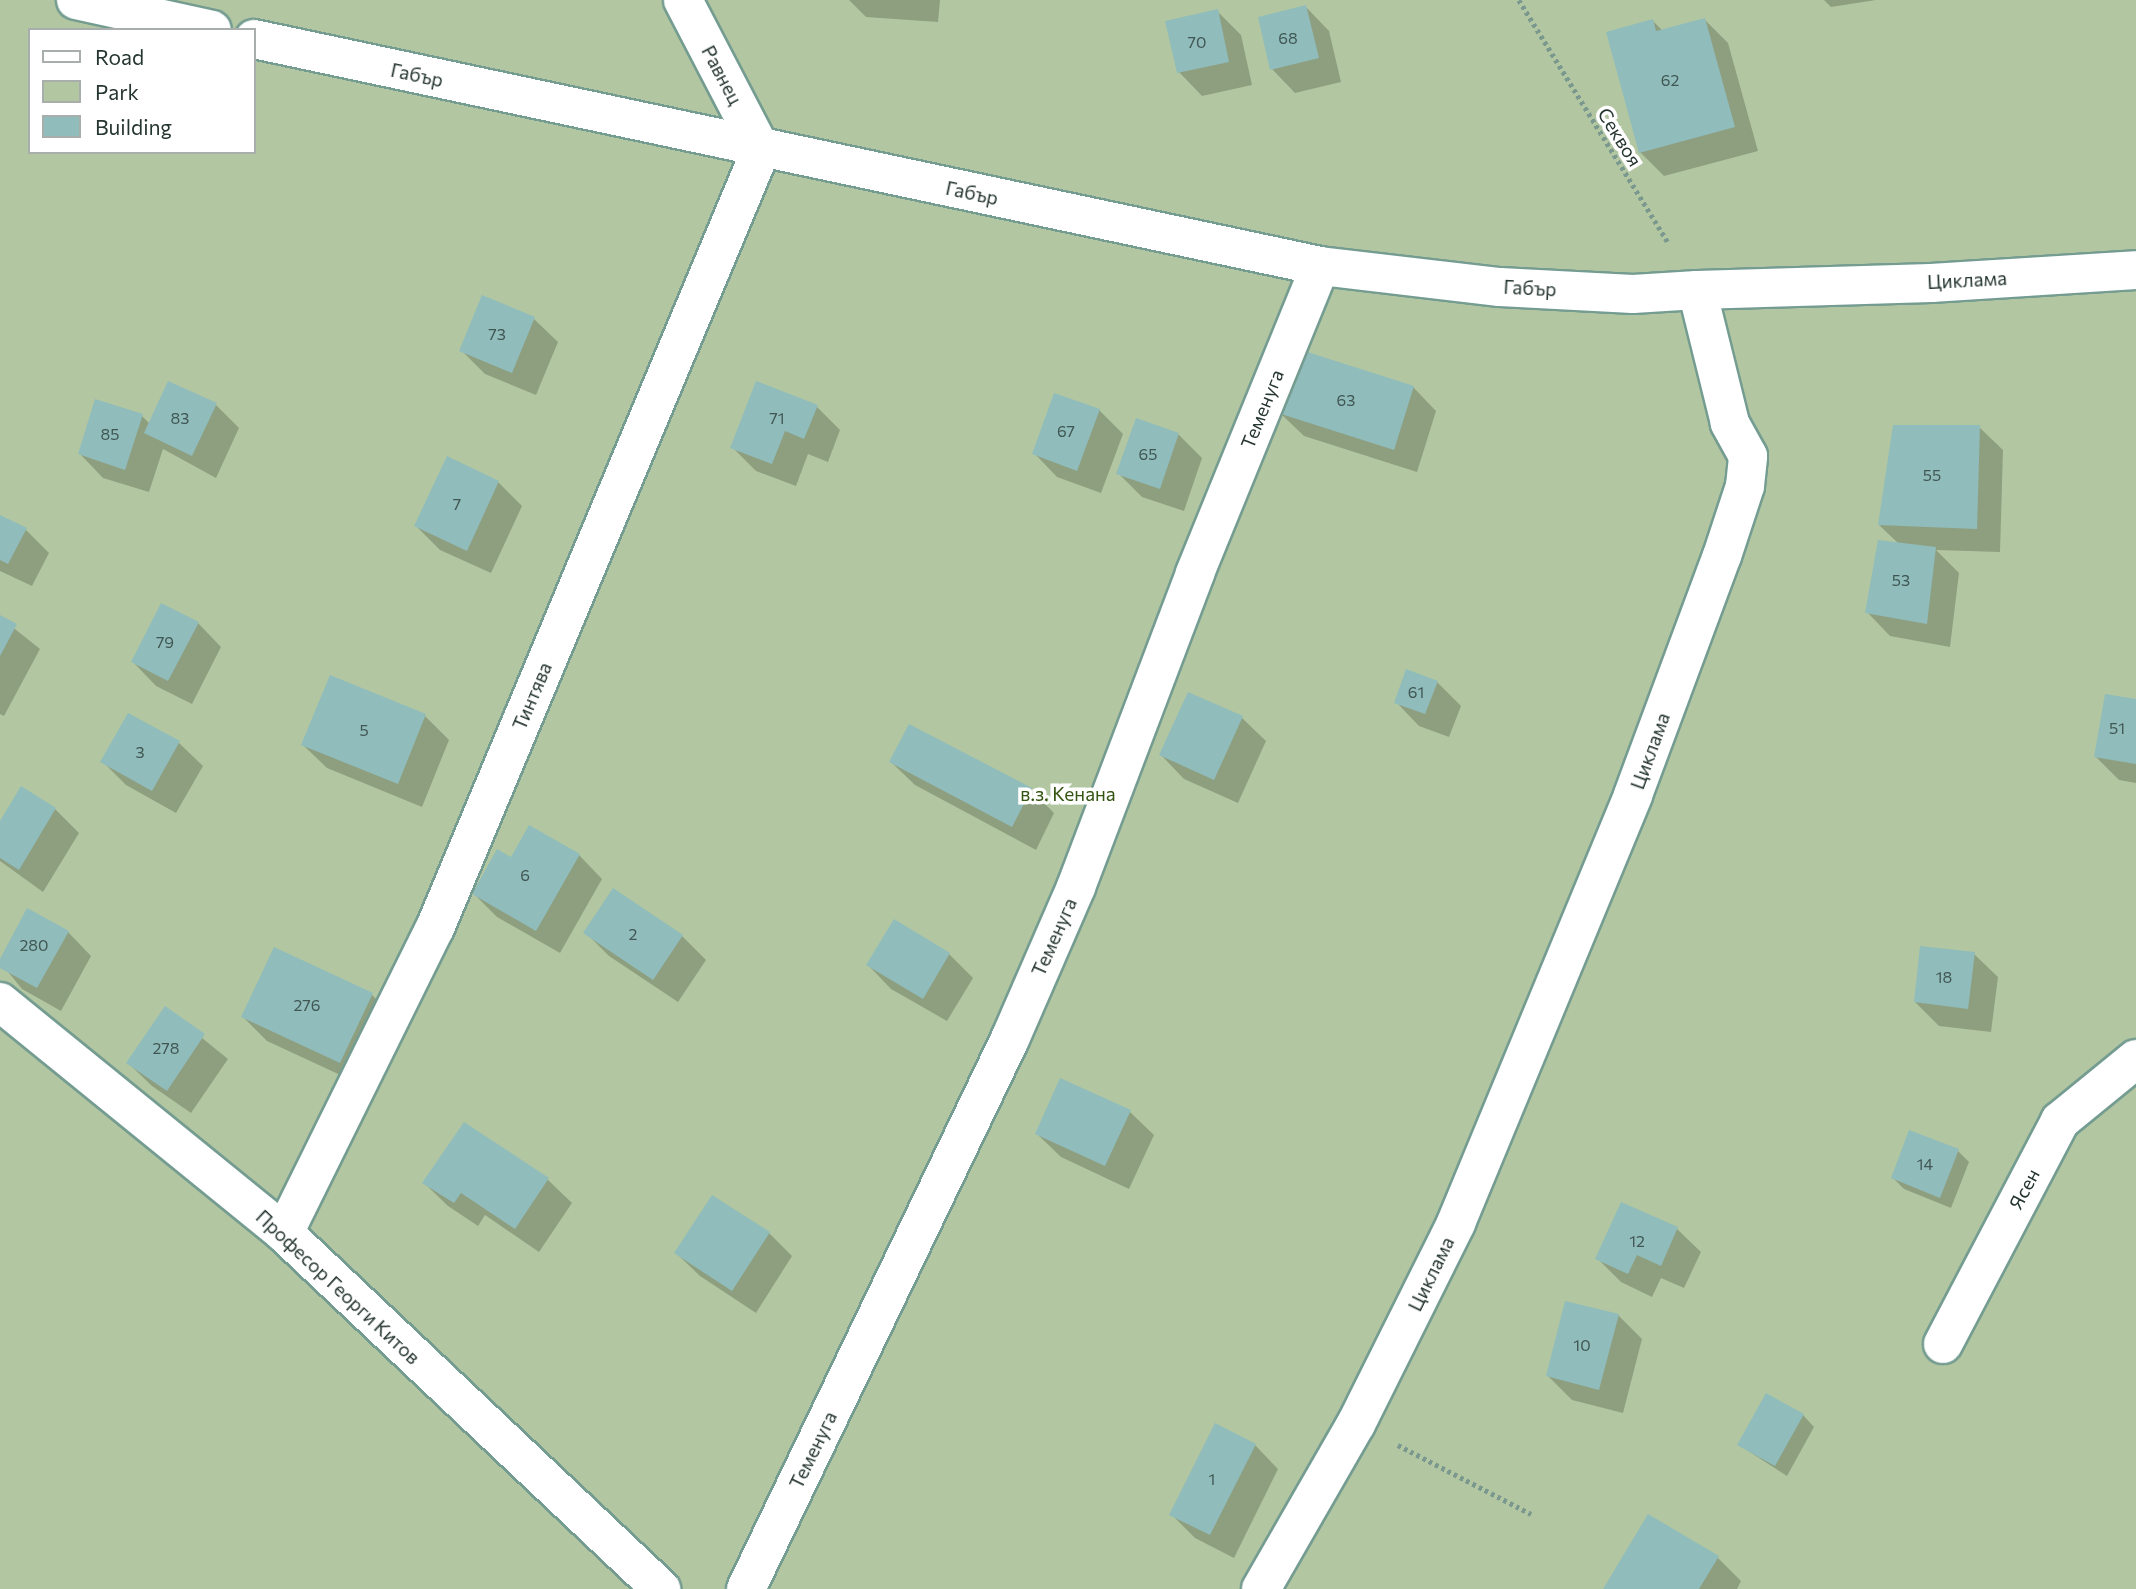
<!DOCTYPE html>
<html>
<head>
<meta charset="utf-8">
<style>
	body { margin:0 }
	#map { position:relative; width:2136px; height:1589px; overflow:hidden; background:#c4ede0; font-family:Commissioner,sans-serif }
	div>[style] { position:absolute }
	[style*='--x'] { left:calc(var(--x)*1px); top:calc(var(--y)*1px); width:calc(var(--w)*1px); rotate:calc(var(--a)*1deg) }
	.green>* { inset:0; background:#b2c7a1 }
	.shadow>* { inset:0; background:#0003 }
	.building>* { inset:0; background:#90bcbb }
	.path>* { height:4.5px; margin-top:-2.25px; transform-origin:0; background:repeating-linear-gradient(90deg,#7a988e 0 3.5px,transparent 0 7px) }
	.roads { filter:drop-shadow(2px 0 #759c91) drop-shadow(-2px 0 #759c91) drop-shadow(0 2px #759c91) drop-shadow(0 -2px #759c91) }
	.minor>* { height:38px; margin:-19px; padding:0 19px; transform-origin:19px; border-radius:19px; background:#fff }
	span { translate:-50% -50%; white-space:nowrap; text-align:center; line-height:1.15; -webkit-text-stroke:7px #fff; paint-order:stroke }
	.number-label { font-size:16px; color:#405753 }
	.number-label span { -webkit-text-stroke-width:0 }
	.street-label { font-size:19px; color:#253530 }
	.park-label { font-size:19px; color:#355512 }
	.legend { position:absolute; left:28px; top:28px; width:228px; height:126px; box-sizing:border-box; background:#fff; border:2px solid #a8aeac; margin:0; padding:9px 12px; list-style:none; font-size:21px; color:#253530 }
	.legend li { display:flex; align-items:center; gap:14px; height:35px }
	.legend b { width:35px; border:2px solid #a8aeac }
</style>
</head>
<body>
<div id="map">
	<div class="green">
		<i style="clip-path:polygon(evenodd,0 0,2136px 0,2136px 1589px,0 1589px,0 0,30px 30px,254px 30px,254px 152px,30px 152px,30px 30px)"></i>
	</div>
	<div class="shadow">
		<i style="clip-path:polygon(849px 0,940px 0,938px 22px,866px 17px)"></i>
		<i style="clip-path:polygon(1824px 0,1876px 0,1831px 7px)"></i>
		<i style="clip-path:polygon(1306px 7px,1329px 31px,1341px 82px,1295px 93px,1272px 69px)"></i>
		<i style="clip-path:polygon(1217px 11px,1241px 35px,1252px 85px,1202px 96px,1179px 72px)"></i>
		<i style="clip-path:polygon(1705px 20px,1728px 43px,1758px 151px,1664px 176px,1640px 152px,1653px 21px,1663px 31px)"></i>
		<i style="clip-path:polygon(534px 319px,558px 342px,536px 395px,485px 374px,461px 350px)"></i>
		<i style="clip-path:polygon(1413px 387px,1436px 411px,1417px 472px,1304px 436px,1280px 413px)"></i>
		<i style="clip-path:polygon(216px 405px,239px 428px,216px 478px,163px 449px,149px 492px,103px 478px,80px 454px,142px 416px,150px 424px)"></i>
		<i style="clip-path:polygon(817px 407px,840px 430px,828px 462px,808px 454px,796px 486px,756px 471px,732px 447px)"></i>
		<i style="clip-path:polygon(1099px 410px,1123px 434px,1101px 493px,1057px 477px,1034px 453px)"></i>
		<i style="clip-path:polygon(1137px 420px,1179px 435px,1202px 458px,1184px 511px,1142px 497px,1118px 473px)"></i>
		<i style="clip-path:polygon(1979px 427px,2003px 450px,2000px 552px,1936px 550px,1959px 573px,1950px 647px,1890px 636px,1867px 612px,1899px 544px,1879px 525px)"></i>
		<i style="clip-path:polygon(498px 482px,522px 506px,491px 573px,440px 550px,416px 526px)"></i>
		<i style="clip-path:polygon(0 517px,26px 530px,49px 553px,32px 586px,0 571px)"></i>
		<i style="clip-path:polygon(0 617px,40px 649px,4px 716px,0 714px)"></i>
		<i style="clip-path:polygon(198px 623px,221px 647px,192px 704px,156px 686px,133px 662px)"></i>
		<i style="clip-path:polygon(331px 678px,425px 716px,449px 740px,422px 807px,327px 768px,303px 745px)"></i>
		<i style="clip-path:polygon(1437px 682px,1461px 706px,1449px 737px,1419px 726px,1396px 702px)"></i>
		<i style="clip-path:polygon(2136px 701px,2136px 783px,2119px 780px,2096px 757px)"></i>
		<i style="clip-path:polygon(128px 715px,179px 743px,203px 766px,176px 813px,126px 785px,103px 762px)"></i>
		<i style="clip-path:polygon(1242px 718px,1266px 741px,1238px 803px,1184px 779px,1161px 755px)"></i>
		<i style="clip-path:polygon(891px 762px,1031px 790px,1054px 813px,1036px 850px,915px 785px)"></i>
		<i style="clip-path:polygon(55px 809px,79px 833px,43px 892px,0 861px,0 824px)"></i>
		<i style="clip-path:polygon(579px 855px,602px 879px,560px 953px,497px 917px,474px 894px)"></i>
		<i style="clip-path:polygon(68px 932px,91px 956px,61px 1011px,22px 989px,0 962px)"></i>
		<i style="clip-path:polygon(585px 932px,682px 936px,706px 960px,678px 1002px,609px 956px)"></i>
		<i style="clip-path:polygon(275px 950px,372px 995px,396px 1018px,364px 1086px,267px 1041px,243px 1017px)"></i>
		<i style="clip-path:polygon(949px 954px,973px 978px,947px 1021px,891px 989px,868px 965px)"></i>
		<i style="clip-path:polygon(1974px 954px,1998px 977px,1991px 1032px,1939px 1026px,1915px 1002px)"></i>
		<i style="clip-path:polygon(165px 1008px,228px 1059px,191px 1113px,152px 1086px,128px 1063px)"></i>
		<i style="clip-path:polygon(1130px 1112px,1154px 1135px,1129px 1189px,1061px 1157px,1037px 1134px)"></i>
		<i style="clip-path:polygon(465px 1124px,548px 1180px,572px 1203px,539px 1252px,485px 1215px,478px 1226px,448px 1206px,424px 1183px)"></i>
		<i style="clip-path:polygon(1958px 1151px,1969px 1162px,1951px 1208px,1904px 1189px,1893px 1178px)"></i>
		<i style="clip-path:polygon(1677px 1229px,1701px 1252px,1684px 1288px,1661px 1278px,1652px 1297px,1621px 1282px,1597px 1258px)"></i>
		<i style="clip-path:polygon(769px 1233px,792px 1256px,756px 1313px,700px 1276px,676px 1253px)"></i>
		<i style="clip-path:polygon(1618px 1315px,1642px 1339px,1623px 1413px,1572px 1400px,1548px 1376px)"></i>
		<i style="clip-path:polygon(1803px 1415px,1814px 1427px,1787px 1476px,1739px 1445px)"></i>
		<i style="clip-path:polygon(1255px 1445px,1278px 1469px,1234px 1558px,1195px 1538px,1171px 1514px)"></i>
		<i style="clip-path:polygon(1718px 1558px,1741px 1581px,1737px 1589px,1605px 1589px)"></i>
	</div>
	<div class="building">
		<i style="clip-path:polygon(1306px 5px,1319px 58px,1270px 70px,1258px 17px)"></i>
		<i style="clip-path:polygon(1218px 9px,1229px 62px,1177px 73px,1165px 21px)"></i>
		<i style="clip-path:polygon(1705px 18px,1735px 127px,1639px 153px,1606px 32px,1653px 19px,1656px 31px)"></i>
		<i style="clip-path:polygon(482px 295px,535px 317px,512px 373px,459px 351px)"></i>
		<i style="clip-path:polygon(1298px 349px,1414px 386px,1394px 450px,1278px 413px)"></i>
		<i style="clip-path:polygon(168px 381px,217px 403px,192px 456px,144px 433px)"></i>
		<i style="clip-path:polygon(756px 381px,818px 405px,804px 439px,785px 431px,772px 464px,730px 448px)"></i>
		<i style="clip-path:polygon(1054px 393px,1100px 409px,1077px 471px,1032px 454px)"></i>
		<i style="clip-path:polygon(95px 399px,143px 414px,125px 470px,78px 454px)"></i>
		<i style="clip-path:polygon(1136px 418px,1179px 433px,1160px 489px,1116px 474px)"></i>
		<i style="clip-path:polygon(1893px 425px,1980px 425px,1977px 529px,1878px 525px)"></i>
		<i style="clip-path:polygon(447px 456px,499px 481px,467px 551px,414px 526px)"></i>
		<i style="clip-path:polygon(0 515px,27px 528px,8px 564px,0 560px)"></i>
		<i style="clip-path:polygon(1878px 540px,1936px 547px,1927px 624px,1865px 613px)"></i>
		<i style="clip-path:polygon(161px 603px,199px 622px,168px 681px,131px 662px)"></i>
		<i style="clip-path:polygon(0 615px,17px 624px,0 656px)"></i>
		<i style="clip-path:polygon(1406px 669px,1438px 681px,1425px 714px,1394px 703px)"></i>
		<i style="clip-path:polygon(330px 675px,426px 714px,398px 784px,301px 745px)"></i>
		<i style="clip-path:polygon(1188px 692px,1243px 716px,1214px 780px,1159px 755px)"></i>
		<i style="clip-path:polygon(2105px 694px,2136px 699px,2136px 764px,2094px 757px)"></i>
		<i style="clip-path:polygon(128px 713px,180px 741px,152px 791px,100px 762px)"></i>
		<i style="clip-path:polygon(909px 724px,1032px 788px,1012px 827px,889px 762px)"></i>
		<i style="clip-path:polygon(21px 786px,56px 808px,19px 870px,0 858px,0 821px)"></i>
		<i style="clip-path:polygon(529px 825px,580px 854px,536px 931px,472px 894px,497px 849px,511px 857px)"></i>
		<i style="clip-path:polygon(613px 888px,683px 935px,653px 980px,583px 933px)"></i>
		<i style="clip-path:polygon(27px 908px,69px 931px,37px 988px,0 968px,0 959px)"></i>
		<i style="clip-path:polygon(894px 919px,950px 953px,923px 999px,866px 965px)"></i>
		<i style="clip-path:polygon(1920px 946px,1975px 952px,1968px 1009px,1914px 1002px)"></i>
		<i style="clip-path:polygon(274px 947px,373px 993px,340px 1063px,241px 1017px)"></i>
		<i style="clip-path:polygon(165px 1006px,205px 1034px,167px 1091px,126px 1063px)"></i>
		<i style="clip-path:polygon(1060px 1078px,1131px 1110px,1105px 1166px,1035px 1134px)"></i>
		<i style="clip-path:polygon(464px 1122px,549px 1178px,515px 1229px,461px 1193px,454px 1203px,422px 1183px)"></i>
		<i style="clip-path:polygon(1909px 1130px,1959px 1149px,1940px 1198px,1891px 1178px)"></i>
		<i style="clip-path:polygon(712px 1195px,770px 1232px,732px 1291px,674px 1253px)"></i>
		<i style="clip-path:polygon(1621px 1202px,1678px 1227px,1661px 1266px,1637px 1255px,1628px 1274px,1595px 1259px)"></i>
		<i style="clip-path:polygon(1565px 1301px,1619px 1314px,1599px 1390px,1546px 1376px)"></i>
		<i style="clip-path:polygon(1766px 1393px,1804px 1414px,1775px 1466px,1737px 1445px)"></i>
		<i style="clip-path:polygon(1215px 1423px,1256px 1444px,1210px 1535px,1169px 1515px)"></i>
		<i style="clip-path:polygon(1648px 1514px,1719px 1556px,1699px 1589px,1603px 1589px)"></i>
	</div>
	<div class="path">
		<i style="--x:1519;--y:0;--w:286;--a:58.4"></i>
		<i style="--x:1398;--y:1445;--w:150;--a:27.4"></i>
	</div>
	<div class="roads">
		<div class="minor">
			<i style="--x:76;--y:0;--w:139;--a:12.4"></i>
			<i style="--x:254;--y:39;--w:1090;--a:12.02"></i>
			<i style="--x:1320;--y:266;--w:181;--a:6.7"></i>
			<i style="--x:1500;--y:287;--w:133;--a:3"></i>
			<i style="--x:1633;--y:294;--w:64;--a:-3.6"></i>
			<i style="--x:0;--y:1002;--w:366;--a:39.1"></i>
			<i style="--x:284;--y:1233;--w:519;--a:43.36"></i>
			<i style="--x:284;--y:1233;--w:340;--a:-63.7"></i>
			<i style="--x:435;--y:928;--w:844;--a:-67.27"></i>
			<i style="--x:761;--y:150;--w:169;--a:-117.5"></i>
			<i style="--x:1943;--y:1344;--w:252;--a:-62.3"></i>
			<i style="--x:2060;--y:1121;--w:98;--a:-39.2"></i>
			<i style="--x:746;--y:1589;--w:610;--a:-64.36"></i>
			<i style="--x:1010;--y:1039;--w:166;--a:-66.5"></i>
			<i style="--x:1076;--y:887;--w:336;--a:-69.2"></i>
			<i style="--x:1195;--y:573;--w:331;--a:-67.8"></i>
			<i style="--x:1261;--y:1589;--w:190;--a:-60.1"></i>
			<i style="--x:1356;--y:1424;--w:225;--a:-63.5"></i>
			<i style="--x:1456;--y:1223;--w:463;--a:-67.5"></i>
			<i style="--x:1633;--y:795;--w:255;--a:-69.6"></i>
			<i style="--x:1722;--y:556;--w:74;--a:-71.8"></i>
			<i style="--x:1745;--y:486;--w:30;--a:-84"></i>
			<i style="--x:1748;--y:456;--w:38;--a:-119"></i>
			<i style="--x:1730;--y:423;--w:137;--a:-103.9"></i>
			<i style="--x:1697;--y:290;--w:234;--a:-1.7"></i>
			<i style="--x:1931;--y:283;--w:205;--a:-3.6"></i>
		</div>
	</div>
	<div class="number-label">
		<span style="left:1288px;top:38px">68</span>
		<span style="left:1197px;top:42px">70</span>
		<span style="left:1670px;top:80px">62</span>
		<span style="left:497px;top:334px">73</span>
		<span style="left:1346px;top:400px">63</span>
		<span style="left:180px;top:418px">83</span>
		<span style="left:777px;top:418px">71</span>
		<span style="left:1066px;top:431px">67</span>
		<span style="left:110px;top:434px">85</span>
		<span style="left:1148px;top:454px">65</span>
		<span style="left:1932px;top:475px">55</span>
		<span style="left:457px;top:504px">7</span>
		<span style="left:1901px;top:580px">53</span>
		<span style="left:165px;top:642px">79</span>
		<span style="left:1416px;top:692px">61</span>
		<span style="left:2117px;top:728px">51</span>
		<span style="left:364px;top:730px">5</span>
		<span style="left:140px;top:752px">3</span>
		<span style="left:525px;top:875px">6</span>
		<span style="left:633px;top:934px">2</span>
		<span style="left:34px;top:945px">280</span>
		<span style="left:1944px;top:977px">18</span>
		<span style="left:307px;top:1005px">276</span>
		<span style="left:166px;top:1048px">278</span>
		<span style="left:1925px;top:1164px">14</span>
		<span style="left:1637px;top:1241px">12</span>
		<span style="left:1582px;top:1345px">10</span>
		<span style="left:1212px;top:1479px">1</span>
	</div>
	<div class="street-label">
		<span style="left:417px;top:75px;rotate:12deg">Габър</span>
		<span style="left:722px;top:75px;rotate:62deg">Равнец</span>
		<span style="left:1620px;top:137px;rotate:58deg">Секвоя</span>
		<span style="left:972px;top:193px;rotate:12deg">Габър</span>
		<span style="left:1967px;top:280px;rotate:-3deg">Циклама</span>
		<span style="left:1530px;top:288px;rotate:3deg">Габър</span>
		<span style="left:1262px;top:409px;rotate:-68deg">Теменуга</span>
		<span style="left:532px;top:696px;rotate:-67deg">Тинтява</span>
		<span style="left:1650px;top:751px;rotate:-70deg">Циклама</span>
		<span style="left:1054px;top:937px;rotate:-66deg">Теменуга</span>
		<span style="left:2024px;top:1189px;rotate:-62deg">Ясен</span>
		<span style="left:1431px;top:1274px;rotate:-64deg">Циклама</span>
		<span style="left:338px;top:1287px;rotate:43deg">Професор Георги Китов</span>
		<span style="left:813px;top:1450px;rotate:-64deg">Теменуга</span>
	</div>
	<div class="park-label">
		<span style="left:1068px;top:794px">в.з. Кенана</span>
	</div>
	<ul class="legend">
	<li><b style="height:9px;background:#fff"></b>Road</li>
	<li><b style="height:19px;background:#b2c7a1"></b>Park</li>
	<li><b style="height:19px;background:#90bcbb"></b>Building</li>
	</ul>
</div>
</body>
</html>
